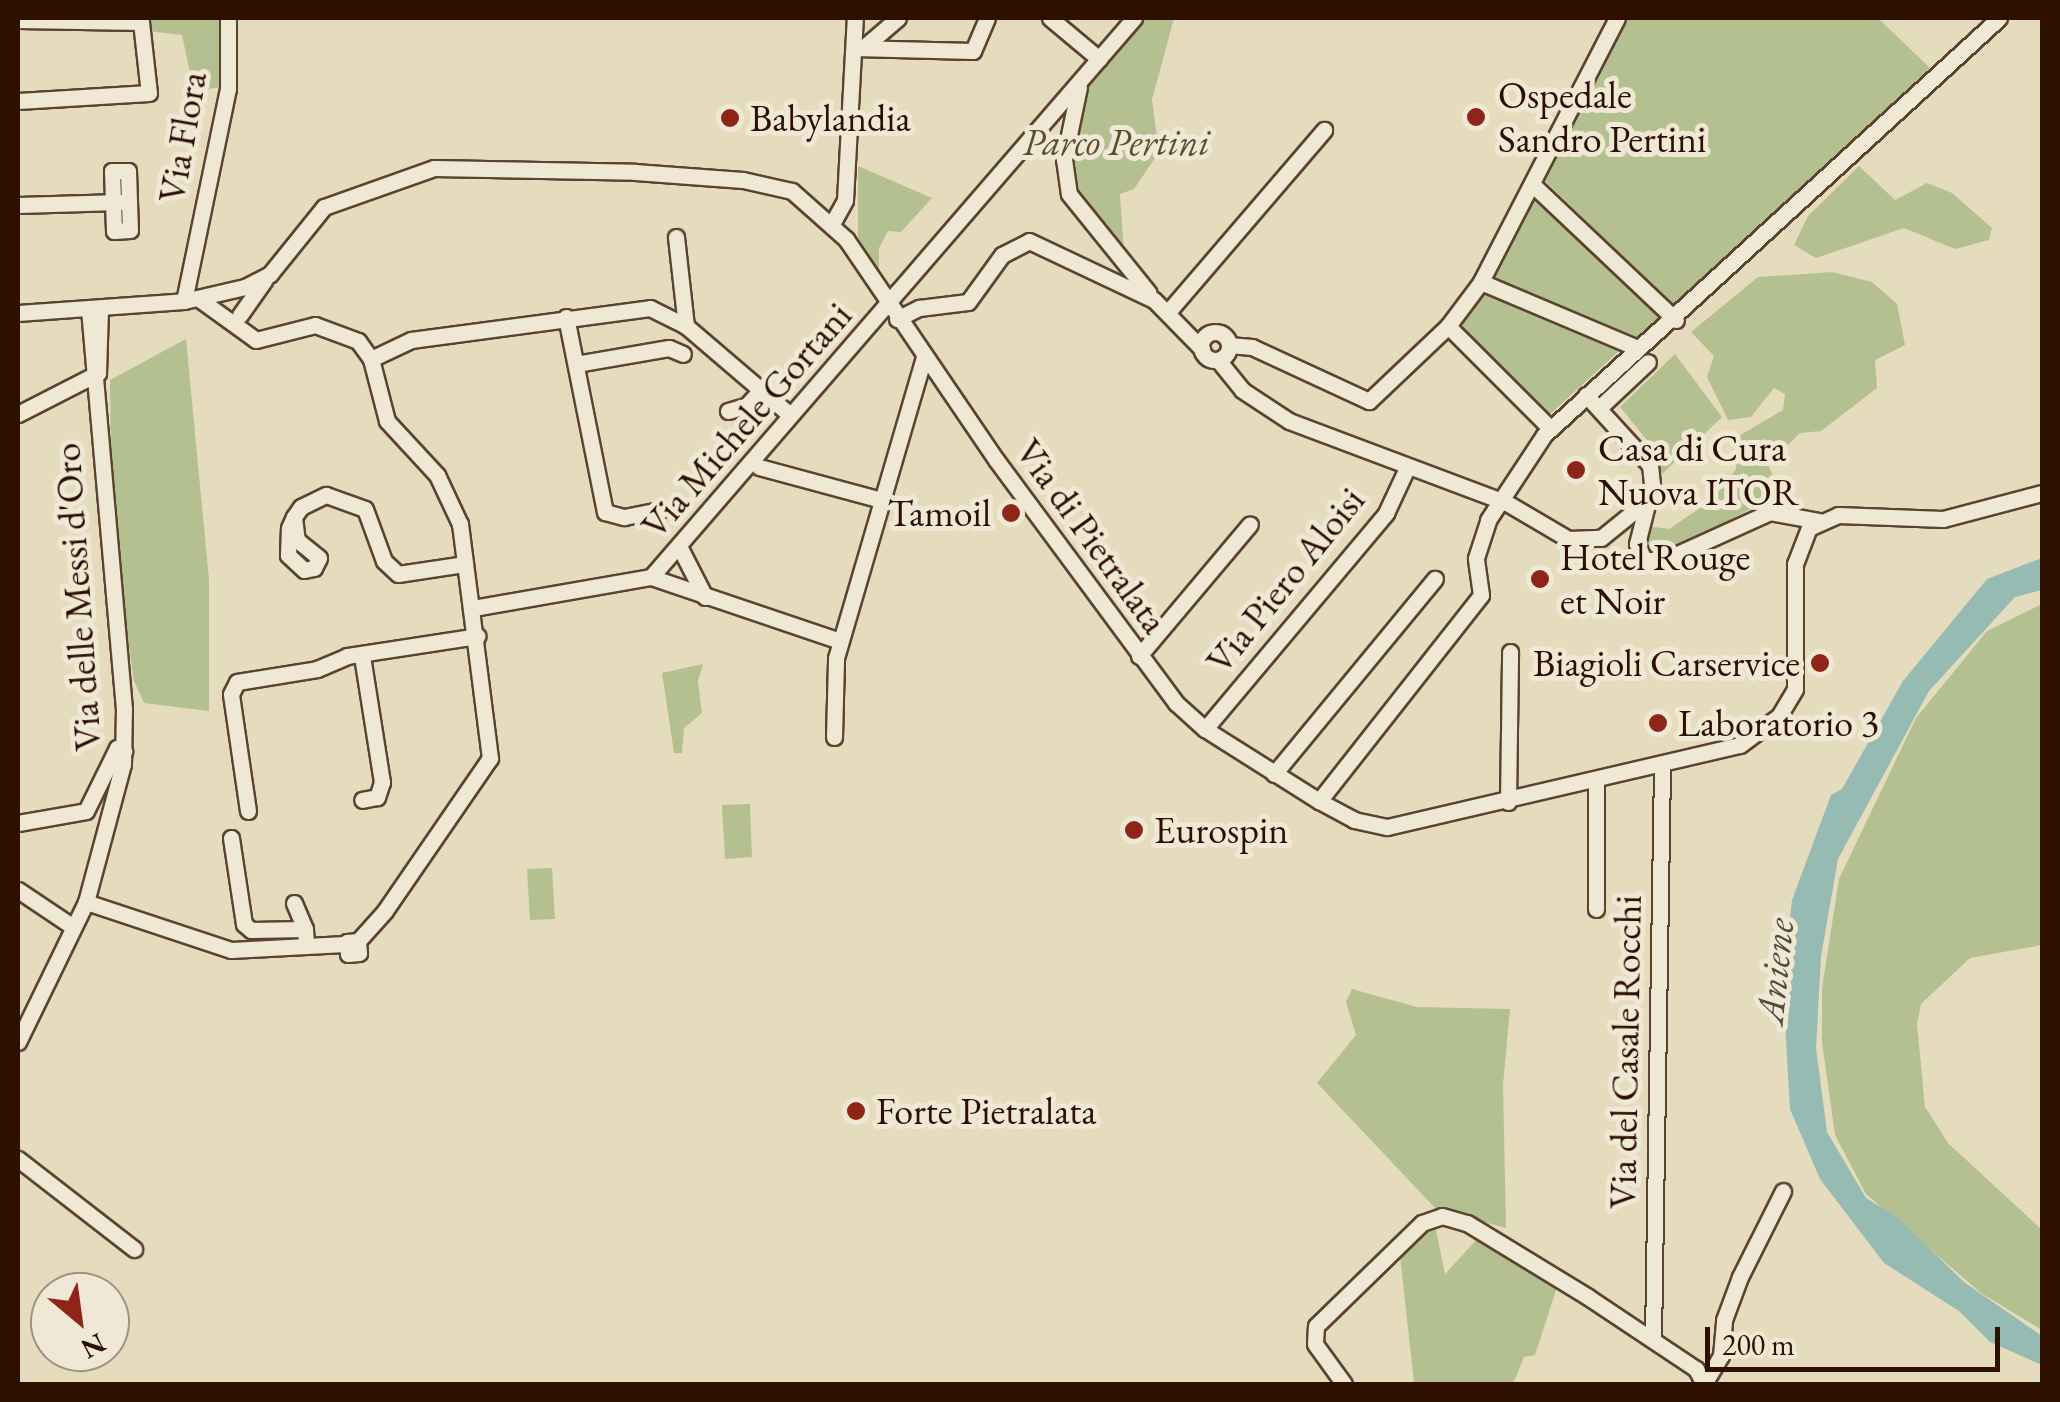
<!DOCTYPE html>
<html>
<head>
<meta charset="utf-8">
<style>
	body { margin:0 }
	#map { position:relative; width:2060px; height:1402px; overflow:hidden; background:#e5dbbd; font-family:"EB Garamond",serif }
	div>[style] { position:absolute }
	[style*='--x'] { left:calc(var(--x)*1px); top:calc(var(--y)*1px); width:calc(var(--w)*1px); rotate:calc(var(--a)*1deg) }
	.green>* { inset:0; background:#b5c090 }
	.water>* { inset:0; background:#96bbb2 }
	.roads { filter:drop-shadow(2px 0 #5c432f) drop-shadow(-2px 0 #5c432f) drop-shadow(0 2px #5c432f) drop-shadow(0 -2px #5c432f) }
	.minor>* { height:15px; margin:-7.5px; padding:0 7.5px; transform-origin:7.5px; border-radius:7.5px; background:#eee8d4 }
	.minor>.ring { margin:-7.5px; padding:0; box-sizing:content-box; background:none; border:15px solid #eee8d4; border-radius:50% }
	.dots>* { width:28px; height:28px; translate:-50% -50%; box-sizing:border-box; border:5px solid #eee8d4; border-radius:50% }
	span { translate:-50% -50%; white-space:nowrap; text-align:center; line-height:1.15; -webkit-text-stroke:10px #eee8d4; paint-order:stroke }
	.poi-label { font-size:38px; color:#2e1000 }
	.left { translate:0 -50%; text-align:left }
	.right { translate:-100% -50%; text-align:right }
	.street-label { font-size:38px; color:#2e1000 }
	.park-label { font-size:38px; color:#5d4e32; font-style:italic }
	.water-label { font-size:40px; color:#524c3e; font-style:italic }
	.frame { position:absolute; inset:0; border:20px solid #2e1000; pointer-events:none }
	.north { position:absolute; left:30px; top:1272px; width:100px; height:100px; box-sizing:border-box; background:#eee8d4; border:2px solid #a1927f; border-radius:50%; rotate:151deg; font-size:28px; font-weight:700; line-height:40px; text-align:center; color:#2e1000 }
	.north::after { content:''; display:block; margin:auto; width:35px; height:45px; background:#8f2418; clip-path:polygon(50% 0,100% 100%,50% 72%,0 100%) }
	.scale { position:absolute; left:1705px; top:1327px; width:295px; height:45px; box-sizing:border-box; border:5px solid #2e1000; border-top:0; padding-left:12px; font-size:30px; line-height:35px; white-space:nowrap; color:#2e1000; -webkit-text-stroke:8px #eee8d4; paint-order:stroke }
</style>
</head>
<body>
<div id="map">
	<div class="green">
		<i style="clip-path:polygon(39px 18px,220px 18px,222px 87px,194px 91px,182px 35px)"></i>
		<i style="clip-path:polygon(1146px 18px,1174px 18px,1152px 100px,1159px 152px,1134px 189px,1120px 194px,1124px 252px,1082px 203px,1072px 160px,1082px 95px)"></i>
		<i style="clip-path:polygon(1627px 18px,1878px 18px,1930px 68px,1674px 306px,1544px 180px)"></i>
		<i style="clip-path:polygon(858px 166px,932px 198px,901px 232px,888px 231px,879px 248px,879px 273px,858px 237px)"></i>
		<i style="clip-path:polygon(1859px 166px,1895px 200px,1927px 183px,1952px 193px,1992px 228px,1989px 240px,1955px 249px,1904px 228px,1816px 258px,1794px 245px,1808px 216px)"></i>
		<i style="clip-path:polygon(1535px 198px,1662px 315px,1636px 338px,1493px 278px)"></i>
		<i style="clip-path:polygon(1832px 272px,1872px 282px,1897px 304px,1905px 345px,1875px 360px,1877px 388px,1821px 431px,1800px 433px,1768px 465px,1787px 505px,1752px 508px,1667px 553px,1645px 552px,1647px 526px,1669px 529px,1712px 500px,1736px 469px,1737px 437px,1783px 410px,1785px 394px,1774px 388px,1751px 417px,1728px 420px,1707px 377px,1714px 356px,1691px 332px,1758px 277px)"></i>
		<i style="clip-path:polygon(1482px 293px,1616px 349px,1618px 352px,1548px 416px,1456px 328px)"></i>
		<i style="clip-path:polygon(186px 339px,209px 580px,209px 711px,144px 703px,134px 681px,112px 528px,110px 380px)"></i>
		<i style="clip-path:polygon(1675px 354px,1722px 417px,1662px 474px,1651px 445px,1620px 407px)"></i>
		<i style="clip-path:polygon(2042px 604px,2042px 945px,1970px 958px,1921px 1004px,1917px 1024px,1925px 1107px,1948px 1143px,2042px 1230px,2042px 1330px,1981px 1293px,1866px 1194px,1835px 1135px,1822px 1042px,1822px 988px,1839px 879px,1916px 718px,1987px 631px)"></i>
		<i style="clip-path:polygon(703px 664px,698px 681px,702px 713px,684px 728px,682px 753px,674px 753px,662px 673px)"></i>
		<i style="clip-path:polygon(750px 804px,752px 857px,725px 859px,722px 805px)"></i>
		<i style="clip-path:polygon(552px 868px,555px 919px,530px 920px,527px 869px)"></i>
		<i style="clip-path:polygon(1352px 989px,1417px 1007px,1510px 1009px,1503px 1085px,1506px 1228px,1436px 1209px,1317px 1083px,1356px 1035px,1346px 1002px)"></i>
		<i style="clip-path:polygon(1435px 1226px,1445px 1274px,1478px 1238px,1558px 1284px,1535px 1355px,1524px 1357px,1513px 1384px,1380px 1384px,1414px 1383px,1400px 1255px)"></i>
	</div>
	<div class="water">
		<i style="clip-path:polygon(2042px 558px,2042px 590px,2015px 597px,1929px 691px,1838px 859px,1821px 956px,1816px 1048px,1827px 1132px,1866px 1198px,1896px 1216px,1964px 1282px,2042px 1336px,2042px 1365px,1990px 1342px,1959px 1311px,1884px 1263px,1820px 1179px,1790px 1109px,1783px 986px,1792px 900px,1831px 795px,1842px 789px,1903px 681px,1987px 579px)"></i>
	</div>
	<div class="roads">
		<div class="minor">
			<i style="--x:1050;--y:18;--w:64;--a:39.9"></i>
			<i style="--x:1617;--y:18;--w:297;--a:117.3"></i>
			<i style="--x:1481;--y:282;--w:169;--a:22.9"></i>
			<i style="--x:18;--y:20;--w:123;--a:0.9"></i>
			<i style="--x:141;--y:22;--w:71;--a:83.6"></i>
			<i style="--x:149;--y:93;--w:131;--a:176.5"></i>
			<i style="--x:854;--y:48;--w:119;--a:1.4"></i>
			<i style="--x:973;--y:51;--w:36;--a:-67"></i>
			<i style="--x:863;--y:48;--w:46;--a:-40.6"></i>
			<i style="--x:1079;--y:87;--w:74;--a:101.8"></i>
			<i style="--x:1064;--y:159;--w:35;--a:82"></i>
			<i style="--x:1069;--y:194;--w:127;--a:51.1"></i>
			<i style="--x:112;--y:171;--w:16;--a:0"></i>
			<i style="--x:128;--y:171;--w:59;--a:88.1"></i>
			<i style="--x:130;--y:230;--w:16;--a:176"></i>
			<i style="--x:114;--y:231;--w:60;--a:-91.9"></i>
			<i style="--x:1532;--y:184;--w:198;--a:43.4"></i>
			<i style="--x:18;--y:205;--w:102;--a:-1.7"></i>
			<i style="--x:833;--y:222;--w:25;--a:-61"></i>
			<i style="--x:845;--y:200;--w:182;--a:-86.9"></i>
			<i style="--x:676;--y:237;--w:90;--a:83.6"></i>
			<i style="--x:199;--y:299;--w:70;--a:35.7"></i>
			<i style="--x:256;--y:340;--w:61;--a:-14.3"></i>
			<i style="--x:315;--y:325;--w:46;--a:20.4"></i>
			<i style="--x:358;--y:341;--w:22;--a:54"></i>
			<i style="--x:371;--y:359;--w:64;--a:75.5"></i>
			<i style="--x:387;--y:421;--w:74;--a:47.2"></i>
			<i style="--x:437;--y:475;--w:54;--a:64.9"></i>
			<i style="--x:460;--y:524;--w:236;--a:82.7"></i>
			<i style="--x:490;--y:758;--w:186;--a:124.5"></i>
			<i style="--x:385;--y:911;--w:40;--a:132"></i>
			<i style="--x:358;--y:941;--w:11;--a:175"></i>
			<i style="--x:347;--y:942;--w:12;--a:85"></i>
			<i style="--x:348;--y:954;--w:11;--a:-5"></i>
			<i style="--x:359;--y:953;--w:12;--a:-95"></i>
			<i style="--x:184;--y:301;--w:217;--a:-78.3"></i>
			<i style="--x:228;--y:89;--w:71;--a:-90"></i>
			<i style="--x:1168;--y:312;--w:240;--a:-49.4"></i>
			<i style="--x:18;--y:313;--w:166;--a:-4.1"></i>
			<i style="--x:184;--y:301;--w:63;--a:-12.9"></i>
			<i style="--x:245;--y:287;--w:28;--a:-27"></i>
			<i style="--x:270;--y:274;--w:86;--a:-51.1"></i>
			<i style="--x:324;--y:207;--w:117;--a:-19.5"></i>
			<i style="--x:434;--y:168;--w:201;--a:1.1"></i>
			<i style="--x:635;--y:172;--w:108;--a:4.2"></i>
			<i style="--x:743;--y:180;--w:50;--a:12.7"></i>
			<i style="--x:792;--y:191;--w:72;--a:41.6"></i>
			<i style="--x:846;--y:239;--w:268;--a:55.8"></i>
			<i style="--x:997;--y:461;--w:301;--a:53.5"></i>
			<i style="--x:1176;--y:703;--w:39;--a:42"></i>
			<i style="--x:1205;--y:729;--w:135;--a:32.3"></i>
			<i style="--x:1319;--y:801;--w:40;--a:28"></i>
			<i style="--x:1354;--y:820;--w:34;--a:12"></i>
			<i style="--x:1387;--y:827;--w:362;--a:-13.1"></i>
			<i style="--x:1740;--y:745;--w:49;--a:-36.6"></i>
			<i style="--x:1779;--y:716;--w:31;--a:-59"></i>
			<i style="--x:1795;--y:689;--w:125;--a:-90"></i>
			<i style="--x:1795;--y:564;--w:39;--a:-69"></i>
			<i style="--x:1809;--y:528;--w:32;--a:-24"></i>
			<i style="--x:1838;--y:515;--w:105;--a:2.2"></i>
			<i style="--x:1943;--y:519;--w:102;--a:-14.7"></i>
			<i style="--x:240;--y:315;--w:42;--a:-54.8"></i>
			<i style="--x:566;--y:317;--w:199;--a:78.7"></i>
			<i style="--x:605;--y:512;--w:20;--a:15"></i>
			<i style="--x:624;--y:517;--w:37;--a:-11"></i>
			<i style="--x:897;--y:319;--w:25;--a:-27"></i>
			<i style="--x:919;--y:308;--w:49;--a:-7"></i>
			<i style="--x:968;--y:302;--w:58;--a:-54.1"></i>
			<i style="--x:1002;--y:255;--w:30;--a:-27"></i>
			<i style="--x:1029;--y:241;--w:138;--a:25.3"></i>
			<i style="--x:1154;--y:300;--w:69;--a:45.6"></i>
			<i style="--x:1448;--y:326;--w:144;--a:45"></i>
			<i class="ring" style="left:1201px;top:332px;width:13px;height:13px"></i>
			<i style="--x:1229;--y:345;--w:23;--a:5"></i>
			<i style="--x:1252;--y:347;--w:129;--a:24.8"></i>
			<i style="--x:1369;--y:401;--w:109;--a:-43.5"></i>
			<i style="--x:1448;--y:326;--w:55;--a:-53.1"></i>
			<i style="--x:371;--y:359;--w:44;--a:-25.4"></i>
			<i style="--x:411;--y:340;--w:241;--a:-7.6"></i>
			<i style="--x:650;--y:308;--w:40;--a:26.6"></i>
			<i style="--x:686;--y:326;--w:135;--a:40.5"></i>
			<i style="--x:1218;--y:360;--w:38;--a:51"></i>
			<i style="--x:1242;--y:390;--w:56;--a:33.4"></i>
			<i style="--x:1289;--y:421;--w:233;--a:20.6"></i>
			<i style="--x:1507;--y:503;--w:71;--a:30.5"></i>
			<i style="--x:1568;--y:539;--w:33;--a:-2"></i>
			<i style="--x:1601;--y:538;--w:55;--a:-39.1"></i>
			<i style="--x:576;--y:364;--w:94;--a:-9.8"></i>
			<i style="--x:669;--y:348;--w:15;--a:23"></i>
			<i style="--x:1586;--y:395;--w:95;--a:47.6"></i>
			<i style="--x:1650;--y:465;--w:20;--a:84"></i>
			<i style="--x:1652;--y:485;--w:61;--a:104.3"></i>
			<i style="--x:1637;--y:544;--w:17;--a:66"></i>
			<i style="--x:1644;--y:560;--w:20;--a:0"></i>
			<i style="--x:1664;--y:560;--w:116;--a:-24.4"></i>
			<i style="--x:1770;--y:512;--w:50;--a:10.4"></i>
			<i style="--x:1599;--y:408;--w:67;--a:-43.2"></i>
			<i style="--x:728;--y:411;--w:19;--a:-16"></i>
			<i style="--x:746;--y:406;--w:22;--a:-47"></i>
			<i style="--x:18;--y:414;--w:90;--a:-27.1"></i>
			<i style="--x:98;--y:373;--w:64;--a:-88.2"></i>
			<i style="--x:759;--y:467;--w:126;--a:15.1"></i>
			<i style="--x:294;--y:517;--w:23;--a:83"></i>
			<i style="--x:297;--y:540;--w:28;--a:39"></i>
			<i style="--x:319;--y:558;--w:11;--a:117"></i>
			<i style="--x:314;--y:568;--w:10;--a:169"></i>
			<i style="--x:304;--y:570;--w:22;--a:-137"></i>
			<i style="--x:288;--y:555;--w:27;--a:-88"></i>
			<i style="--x:289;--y:528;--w:12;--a:-66"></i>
			<i style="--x:294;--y:517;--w:12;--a:-55"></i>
			<i style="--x:301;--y:507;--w:28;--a:-26"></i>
			<i style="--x:326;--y:495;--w:41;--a:19.7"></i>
			<i style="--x:365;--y:509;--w:55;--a:69.9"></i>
			<i style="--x:384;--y:561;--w:19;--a:43"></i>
			<i style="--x:398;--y:574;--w:68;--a:-8.5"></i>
			<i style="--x:680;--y:548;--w:55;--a:63"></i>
			<i style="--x:651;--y:577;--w:739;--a:-49.17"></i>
			<i style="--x:473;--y:608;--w:181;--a:-9.9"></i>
			<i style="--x:651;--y:577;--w:200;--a:18.7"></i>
			<i style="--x:362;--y:656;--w:128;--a:81"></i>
			<i style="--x:382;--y:782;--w:16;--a:108"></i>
			<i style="--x:377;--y:797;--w:15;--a:169"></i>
			<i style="--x:1139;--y:656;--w:172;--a:-49.9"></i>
			<i style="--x:1205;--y:729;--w:282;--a:-50"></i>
			<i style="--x:1386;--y:513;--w:50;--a:-65"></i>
			<i style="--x:834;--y:737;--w:79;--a:-88.5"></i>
			<i style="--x:836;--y:658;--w:314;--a:-73.7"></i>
			<i style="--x:1274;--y:774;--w:253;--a:-50.5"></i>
			<i style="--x:1596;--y:781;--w:128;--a:90"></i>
			<i style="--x:1319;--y:801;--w:262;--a:-51.8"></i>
			<i style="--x:1481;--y:595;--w:37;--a:-98"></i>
			<i style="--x:1476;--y:558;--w:40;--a:-72"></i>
			<i style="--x:1488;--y:520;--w:102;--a:-56.6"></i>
			<i style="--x:1544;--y:435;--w:617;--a:-42.5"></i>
			<i style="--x:1508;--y:802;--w:150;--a:-89.2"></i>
			<i style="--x:248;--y:811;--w:118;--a:-98.3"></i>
			<i style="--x:231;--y:694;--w:13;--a:-63"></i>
			<i style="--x:237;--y:682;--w:81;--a:-9.2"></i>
			<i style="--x:317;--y:669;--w:33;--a:-23"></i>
			<i style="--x:347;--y:656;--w:132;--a:-8.7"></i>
			<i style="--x:18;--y:823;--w:69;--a:-10"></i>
			<i style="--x:86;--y:811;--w:70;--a:-63.8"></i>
			<i style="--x:117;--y:748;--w:8;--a:23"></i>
			<i style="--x:231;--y:838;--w:87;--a:81.4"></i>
			<i style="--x:244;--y:924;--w:9;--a:41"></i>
			<i style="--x:251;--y:930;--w:54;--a:-1.1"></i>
			<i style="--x:305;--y:929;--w:14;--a:86"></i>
			<i style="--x:18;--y:890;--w:66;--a:33.9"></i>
			<i style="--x:86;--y:902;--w:153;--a:18.3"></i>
			<i style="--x:231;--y:950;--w:114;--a:-3"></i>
			<i style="--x:294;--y:903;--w:28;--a:67"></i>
			<i style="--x:18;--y:1042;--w:156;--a:-64.1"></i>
			<i style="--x:86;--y:902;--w:143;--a:-75"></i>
			<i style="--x:123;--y:764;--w:55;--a:-89"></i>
			<i style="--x:124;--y:709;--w:401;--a:-95"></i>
			<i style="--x:18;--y:1159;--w:147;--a:37.8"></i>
			<i style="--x:1653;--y:1339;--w:574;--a:-89.1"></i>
			<i style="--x:1344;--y:1384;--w:49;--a:-125.9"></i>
			<i style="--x:1315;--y:1344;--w:18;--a:-87"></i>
			<i style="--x:1316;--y:1326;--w:148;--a:-44.2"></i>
			<i style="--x:1422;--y:1223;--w:21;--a:-19"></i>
			<i style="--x:1442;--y:1216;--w:26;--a:16"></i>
			<i style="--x:1467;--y:1223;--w:142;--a:31.4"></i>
			<i style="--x:1588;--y:1297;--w:130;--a:33.7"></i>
			<i style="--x:1696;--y:1369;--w:17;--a:62"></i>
			<i style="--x:1704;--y:1384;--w:33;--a:-59"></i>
			<i style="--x:1721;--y:1356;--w:36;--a:-85"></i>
			<i style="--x:1724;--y:1320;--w:46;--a:-69.6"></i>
			<i style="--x:1740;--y:1277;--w:96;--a:-63.4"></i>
		</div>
	</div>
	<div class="dots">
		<i style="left:1476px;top:117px;background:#8f2418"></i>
		<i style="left:730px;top:118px;background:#8f2418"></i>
		<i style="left:1576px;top:470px;background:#8f2418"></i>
		<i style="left:1011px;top:513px;background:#8f2418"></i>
		<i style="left:1540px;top:579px;background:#8f2418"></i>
		<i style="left:1820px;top:663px;background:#8f2418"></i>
		<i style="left:1658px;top:723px;background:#8f2418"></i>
		<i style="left:1134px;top:830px;background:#8f2418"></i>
		<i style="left:856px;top:1111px;background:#8f2418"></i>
	</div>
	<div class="poi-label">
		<span class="left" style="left:1498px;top:117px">Ospedale<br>Sandro Pertini</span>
		<span class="left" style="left:750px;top:118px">Babylandia</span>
		<span class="left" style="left:1598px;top:470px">Casa di Cura<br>Nuova ITOR</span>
		<span class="right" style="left:991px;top:513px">Tamoil</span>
		<span class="left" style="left:1560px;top:579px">Hotel Rouge<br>et Noir</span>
		<span class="right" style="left:1800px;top:663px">Biagioli Carservice</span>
		<span class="left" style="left:1678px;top:723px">Laboratorio 3</span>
		<span class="left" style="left:1154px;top:830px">Eurospin</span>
		<span class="left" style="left:876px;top:1111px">Forte Pietralata</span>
	</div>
	<div class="street-label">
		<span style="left:182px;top:137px;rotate:-80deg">Via Flora</span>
		<span style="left:746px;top:420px;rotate:-49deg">Via Michele Gortani</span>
		<span style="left:1092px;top:536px;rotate:54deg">Via di Pietralata</span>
		<span style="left:1285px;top:580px;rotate:-51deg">Via Piero Aloisi</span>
		<span style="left:77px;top:597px;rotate:-94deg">Via delle Messi d'Oro</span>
		<span style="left:1625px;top:1052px;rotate:-89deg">Via del Casale Rocchi</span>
	</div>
	<div class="park-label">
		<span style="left:1116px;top:142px">Parco Pertini</span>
	</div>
	<div class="water-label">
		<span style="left:1774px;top:971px;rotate:-84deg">Aniene</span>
	</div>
	<div class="frame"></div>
	<div class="north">N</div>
	<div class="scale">200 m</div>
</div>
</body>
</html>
